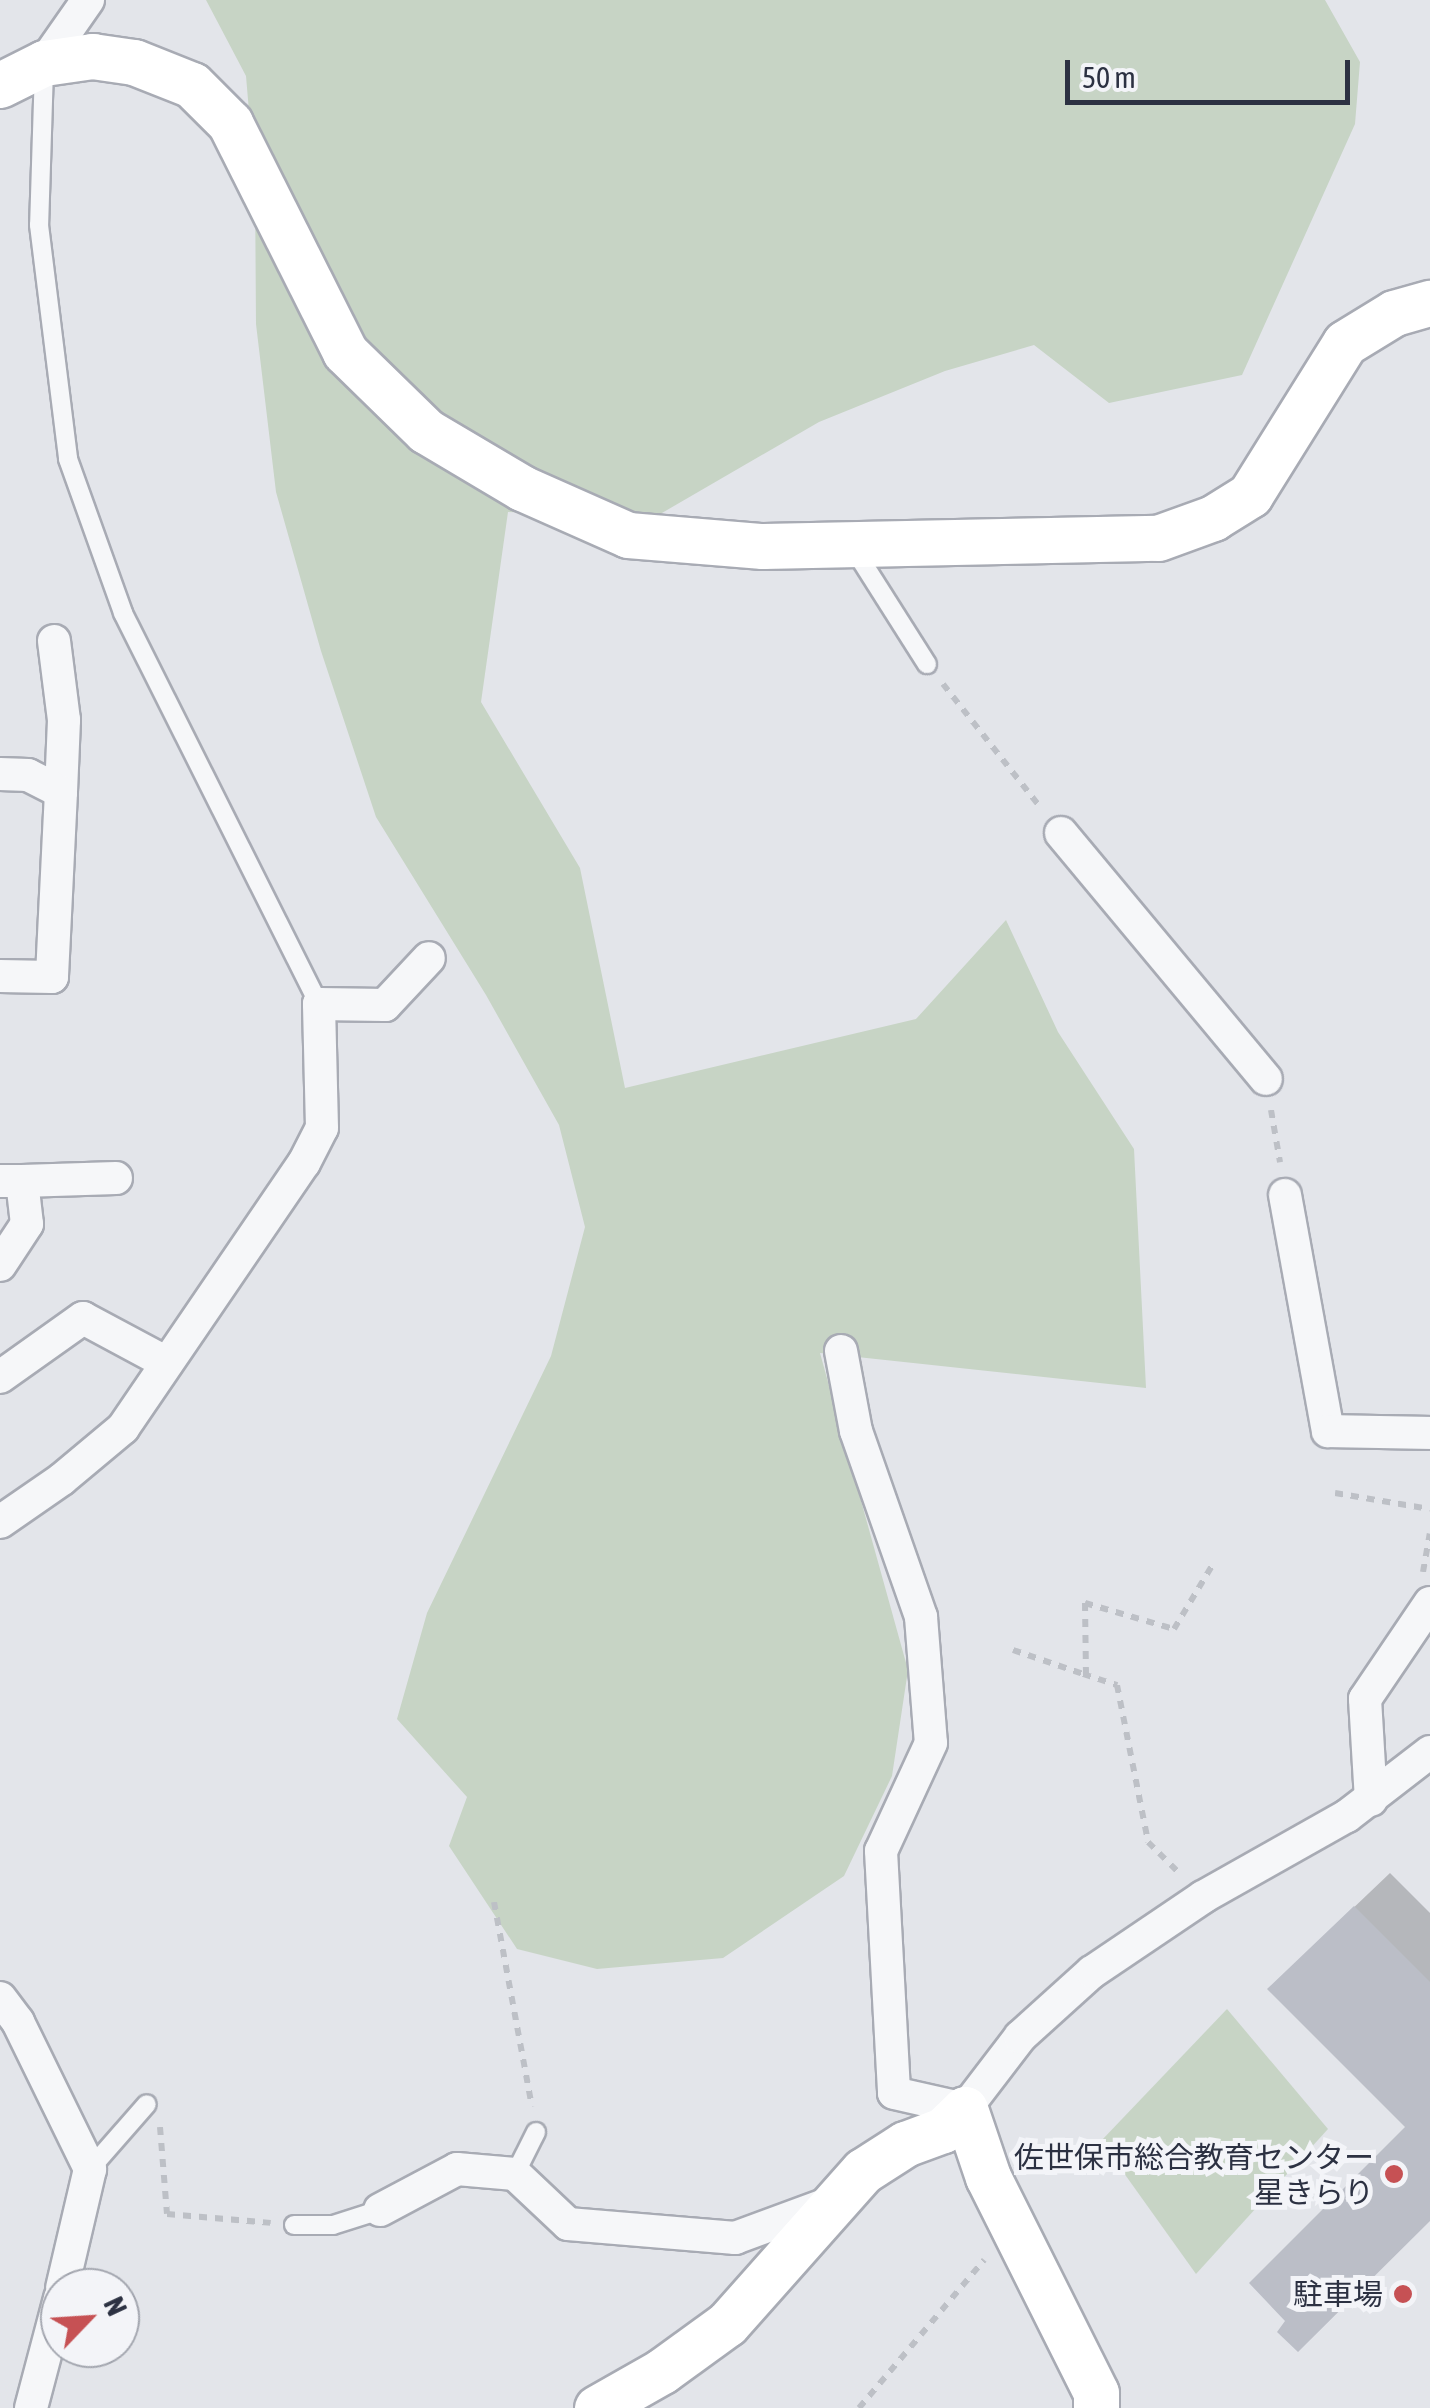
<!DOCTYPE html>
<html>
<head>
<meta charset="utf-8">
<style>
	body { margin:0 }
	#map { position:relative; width:1430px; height:2408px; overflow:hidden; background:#e3e5ea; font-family:"Asap Condensed","Noto Sans JP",sans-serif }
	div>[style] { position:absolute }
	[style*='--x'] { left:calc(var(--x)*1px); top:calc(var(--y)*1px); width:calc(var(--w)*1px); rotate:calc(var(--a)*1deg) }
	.green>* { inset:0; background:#c7d4c5 }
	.shadow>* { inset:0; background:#0003 }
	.building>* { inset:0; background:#bbbec7 }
	.path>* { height:6px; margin-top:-3px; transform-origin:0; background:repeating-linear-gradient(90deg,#bdc0c6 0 8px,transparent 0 16px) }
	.roads { filter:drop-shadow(2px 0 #a8abb4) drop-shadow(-2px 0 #a8abb4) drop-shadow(0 2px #a8abb4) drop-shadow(0 -2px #a8abb4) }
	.lane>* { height:18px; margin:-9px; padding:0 9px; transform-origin:9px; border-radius:9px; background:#f6f7f9 }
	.street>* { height:32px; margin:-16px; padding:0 16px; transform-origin:16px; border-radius:16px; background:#f6f7f9 }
	.secondary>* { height:45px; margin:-22.5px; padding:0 22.5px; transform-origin:22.5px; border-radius:22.5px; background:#fff }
	.dots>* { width:28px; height:28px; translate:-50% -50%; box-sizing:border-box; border:5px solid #f3f4f8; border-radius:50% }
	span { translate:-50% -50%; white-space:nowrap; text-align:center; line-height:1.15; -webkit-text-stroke:10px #f3f4f8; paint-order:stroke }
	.poi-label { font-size:30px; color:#2c3142 }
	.right { translate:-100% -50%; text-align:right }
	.north { position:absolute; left:40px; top:2268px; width:100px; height:100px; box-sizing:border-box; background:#f3f4f8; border:2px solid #a3a6af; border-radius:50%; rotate:65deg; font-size:28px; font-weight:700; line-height:40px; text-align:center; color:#2c3142 }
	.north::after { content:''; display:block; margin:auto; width:35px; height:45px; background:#c65154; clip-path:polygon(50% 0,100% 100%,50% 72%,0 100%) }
	.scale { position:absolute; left:1065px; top:60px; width:285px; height:45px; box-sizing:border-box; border:5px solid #2c3142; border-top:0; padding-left:12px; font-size:30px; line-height:35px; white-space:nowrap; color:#2c3142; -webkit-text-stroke:8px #f3f4f8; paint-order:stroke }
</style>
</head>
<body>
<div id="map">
	<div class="green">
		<i style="clip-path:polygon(206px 0,1325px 0,1360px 62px,1355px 124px,1242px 375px,1109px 403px,1034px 345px,945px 371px,819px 422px,655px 517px,508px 512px,481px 702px,580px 868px,625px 1088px,916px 1019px,1006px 920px,1058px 1032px,1134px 1149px,1146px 1388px,820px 1353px,908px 1670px,892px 1776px,844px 1876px,723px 1958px,597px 1969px,517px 1949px,449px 1846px,467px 1797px,397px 1719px,427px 1613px,551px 1356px,585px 1227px,559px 1125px,486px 995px,376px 817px,321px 651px,276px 492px,256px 324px,255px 182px,246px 76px)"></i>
		<i style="clip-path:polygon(1227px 2009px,1328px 2129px,1196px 2274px,1101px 2141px)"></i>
	</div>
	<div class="shadow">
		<i style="clip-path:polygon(1390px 1873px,1430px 1913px,1430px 2218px,1409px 2127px,1305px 1954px)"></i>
	</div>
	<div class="building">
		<i style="clip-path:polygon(1354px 1906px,1430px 1982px,1430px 2221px,1298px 2352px,1277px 2332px,1285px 2321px,1249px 2283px,1405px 2127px,1267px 1989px)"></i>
	</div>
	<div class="path">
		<i style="--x:943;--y:684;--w:158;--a:51.7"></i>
		<i style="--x:1271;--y:1110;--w:53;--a:80.2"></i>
		<i style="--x:1335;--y:1493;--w:96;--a:9.6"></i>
		<i style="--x:1423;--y:1572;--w:39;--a:-80"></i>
		<i style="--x:1013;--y:1650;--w:77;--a:18.9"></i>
		<i style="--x:1086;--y:1675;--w:72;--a:-90.8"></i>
		<i style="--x:1085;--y:1603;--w:93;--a:16.3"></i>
		<i style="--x:1174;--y:1629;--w:76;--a:-59"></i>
		<i style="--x:1083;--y:1674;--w:36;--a:18"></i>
		<i style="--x:1117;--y:1685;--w:160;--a:78.8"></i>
		<i style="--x:1148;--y:1842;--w:47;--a:45"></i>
		<i style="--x:494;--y:1902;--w:208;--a:79.5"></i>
		<i style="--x:160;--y:2127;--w:87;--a:85.4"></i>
		<i style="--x:167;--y:2214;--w:104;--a:4.9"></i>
		<i style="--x:859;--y:2408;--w:194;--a:-49.8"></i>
	</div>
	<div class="roads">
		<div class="lane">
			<i style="--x:44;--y:69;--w:156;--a:91.8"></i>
			<i style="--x:39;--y:225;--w:236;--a:82.9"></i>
			<i style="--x:68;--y:459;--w:164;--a:70.3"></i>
			<i style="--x:123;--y:613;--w:437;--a:63.4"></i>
			<i style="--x:852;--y:546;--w:140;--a:57.6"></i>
			<i style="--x:90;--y:2169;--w:86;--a:-48.8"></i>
			<i style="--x:515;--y:2174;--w:47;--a:-63.4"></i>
			<i style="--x:294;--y:2225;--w:39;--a:0"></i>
			<i style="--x:333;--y:2225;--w:49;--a:-17.7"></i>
		</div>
		<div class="street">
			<i style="--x:44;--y:63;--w:77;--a:-55.1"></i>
			<i style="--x:54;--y:641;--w:80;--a:82.8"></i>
			<i style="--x:64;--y:720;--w:72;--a:92.4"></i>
			<i style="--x:0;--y:774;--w:28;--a:2"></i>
			<i style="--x:28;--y:775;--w:37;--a:27"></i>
			<i style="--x:61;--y:792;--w:185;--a:92.8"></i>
			<i style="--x:52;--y:977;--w:52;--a:-178.9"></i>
			<i style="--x:1061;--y:833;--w:320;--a:50.2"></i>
			<i style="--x:0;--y:1181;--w:22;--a:0"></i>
			<i style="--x:22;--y:1181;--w:43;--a:83.4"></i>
			<i style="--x:27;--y:1224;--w:49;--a:123.4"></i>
			<i style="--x:22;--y:1181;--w:94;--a:-1.8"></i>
			<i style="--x:1285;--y:1195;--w:240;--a:79.7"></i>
			<i style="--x:1328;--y:1431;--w:102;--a:1.1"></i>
			<i style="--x:841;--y:1351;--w:81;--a:79.4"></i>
			<i style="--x:856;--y:1431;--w:197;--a:70.7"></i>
			<i style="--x:921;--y:1617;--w:126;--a:85.5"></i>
			<i style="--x:931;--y:1743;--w:119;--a:114.8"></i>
			<i style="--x:881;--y:1851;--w:242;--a:86.9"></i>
			<i style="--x:894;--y:2093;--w:73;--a:12.7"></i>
			<i style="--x:965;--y:2109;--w:91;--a:-52.6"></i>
			<i style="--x:1020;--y:2037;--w:97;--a:-42.1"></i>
			<i style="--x:1092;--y:1972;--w:134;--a:-34"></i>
			<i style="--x:1203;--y:1897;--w:165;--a:-29.4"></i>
			<i style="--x:1347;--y:1816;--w:105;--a:-37.6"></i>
			<i style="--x:0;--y:1377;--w:102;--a:-35.4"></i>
			<i style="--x:83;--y:1318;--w:95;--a:28.2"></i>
			<i style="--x:0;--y:1522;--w:75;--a:-34.7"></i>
			<i style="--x:62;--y:1479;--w:80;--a:-39.9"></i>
			<i style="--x:123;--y:1428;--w:321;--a:-55.7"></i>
			<i style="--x:304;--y:1163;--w:39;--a:-63"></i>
			<i style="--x:322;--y:1128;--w:124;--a:-91.4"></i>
			<i style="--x:319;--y:1004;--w:66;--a:0.9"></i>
			<i style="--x:385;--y:1005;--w:64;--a:-46.9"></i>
			<i style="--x:1371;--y:1800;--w:101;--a:-93.4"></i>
			<i style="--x:1365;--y:1699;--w:116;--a:-55.9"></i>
			<i style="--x:0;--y:1998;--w:30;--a:53"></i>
			<i style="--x:18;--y:2022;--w:164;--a:63.9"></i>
			<i style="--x:90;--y:2169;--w:122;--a:103.2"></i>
			<i style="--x:380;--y:2210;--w:87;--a:-28"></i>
			<i style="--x:457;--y:2169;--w:58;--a:4.9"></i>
			<i style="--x:515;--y:2174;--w:73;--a:43.3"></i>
			<i style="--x:568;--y:2224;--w:168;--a:4.8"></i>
			<i style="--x:735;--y:2238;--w:104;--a:-20.2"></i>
			<i style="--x:31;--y:2408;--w:114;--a:-75.2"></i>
		</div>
		<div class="secondary">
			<i style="--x:0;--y:85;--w:49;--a:-26.6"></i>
			<i style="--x:44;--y:63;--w:49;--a:-8.3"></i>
			<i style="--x:92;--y:56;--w:42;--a:8.1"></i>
			<i style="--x:134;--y:62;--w:62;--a:21.6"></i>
			<i style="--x:192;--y:85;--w:54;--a:45"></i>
			<i style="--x:230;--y:123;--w:256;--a:63.3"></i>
			<i style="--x:345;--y:352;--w:113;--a:44.3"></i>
			<i style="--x:426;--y:431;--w:112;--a:30.7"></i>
			<i style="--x:522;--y:488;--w:116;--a:23.9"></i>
			<i style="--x:628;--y:535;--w:135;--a:4.7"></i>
			<i style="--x:763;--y:546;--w:395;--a:-1.2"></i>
			<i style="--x:1158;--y:538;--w:59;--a:-20"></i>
			<i style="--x:1213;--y:518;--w:44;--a:-31.9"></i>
			<i style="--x:1250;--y:495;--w:179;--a:-58"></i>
			<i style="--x:1345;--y:343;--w:57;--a:-31.5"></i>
			<i style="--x:1394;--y:313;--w:37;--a:-16"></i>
			<i style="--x:597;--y:2408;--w:75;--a:-29.6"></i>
			<i style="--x:662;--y:2371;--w:80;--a:-35.9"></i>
			<i style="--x:727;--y:2324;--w:205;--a:-48.4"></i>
			<i style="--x:863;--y:2171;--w:50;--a:-32.7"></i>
			<i style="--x:905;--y:2144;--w:40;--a:-20.2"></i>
			<i style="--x:943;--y:2130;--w:30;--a:-44"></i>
			<i style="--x:965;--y:2109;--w:72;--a:71.3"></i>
			<i style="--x:988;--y:2177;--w:241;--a:63.4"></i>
			<i style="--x:1096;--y:2393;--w:15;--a:90"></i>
		</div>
	</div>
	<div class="dots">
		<i style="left:1394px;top:2174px;background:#c65154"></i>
		<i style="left:1403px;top:2294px;background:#c65154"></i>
	</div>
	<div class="poi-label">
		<span class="right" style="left:1374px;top:2174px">佐世保市総合教育センター<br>星きらり</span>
		<span class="right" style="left:1383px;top:2294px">駐車場</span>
	</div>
	<div class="north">N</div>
	<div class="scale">50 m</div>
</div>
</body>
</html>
